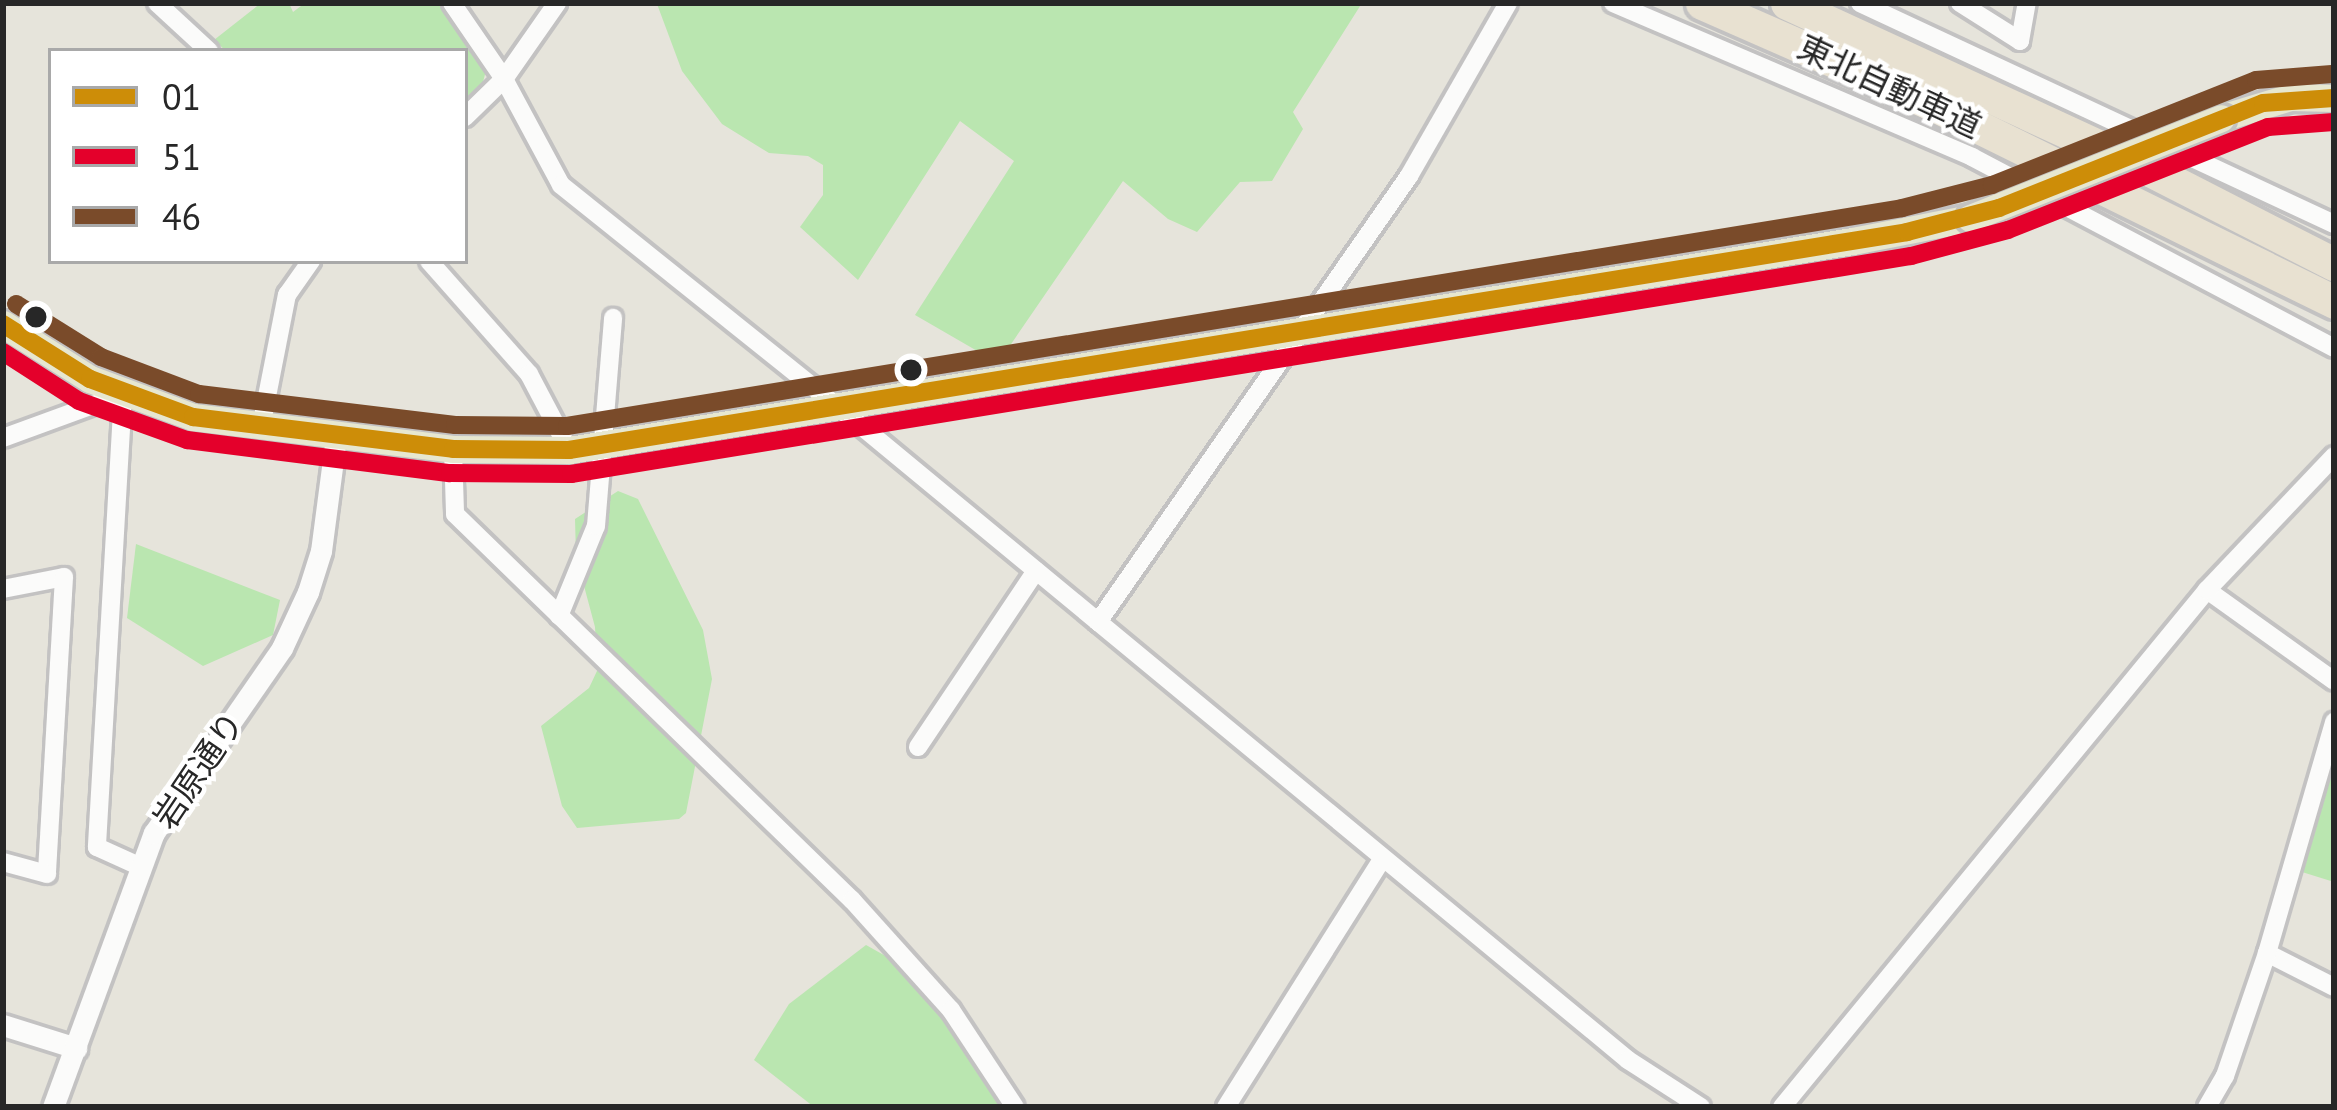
<!DOCTYPE html>
<html>
<head>
<meta charset="utf-8">
<style>
	body { margin:0 }
	#map { position:relative; width:2337px; height:1110px; overflow:hidden; background:#e6e4db; font-family:"PT Sans","Noto Sans JP",sans-serif }
	div>[style] { position:absolute }
	[style*='--x'] { left:calc(var(--x)*1px); top:calc(var(--y)*1px); width:calc(var(--w)*1px); rotate:calc(var(--a)*1deg) }
	.green>* { inset:0; background:#bae6b0 }
	.roads { filter:drop-shadow(3px 0 #c3c2c2) drop-shadow(-3px 0 #c3c2c2) drop-shadow(0 3px #c3c2c2) drop-shadow(0 -3px #c3c2c2) }
	.minor>* { height:18px; margin:-9px; padding:0 9px; transform-origin:9px; border-radius:9px; background:#fbfbfa }
	.tertiary>* { height:21px; margin:-10.5px; padding:0 10.5px; transform-origin:10.5px; border-radius:10.5px; background:#fbfbfa }
	.primary>* { height:27px; margin:-13.5px; padding:0 13.5px; transform-origin:13.5px; border-radius:13.5px; background:#e7e7d0 }
	.motorway>* { height:33px; margin:-16.5px; padding:0 16.5px; transform-origin:16.5px; border-radius:16.5px; background:#e8e1d1 }
	.bridges { filter:drop-shadow(3px 0 #c3c2bf) drop-shadow(-3px 0 #c3c2bf) drop-shadow(0 3px #c3c2bf) drop-shadow(0 -3px #c3c2bf) }
	.primary-bridge>* { height:27px; margin:-13.5px; padding:0 13.5px; transform-origin:13.5px; border-radius:13.5px; background:#e7e7d0 }
	.bus-1>* { height:18px; margin:-9px; padding:0 9px; transform-origin:9px; border-radius:9px; background:#cd8d08 }
	.bus-2>* { height:18px; margin:-9px; padding:0 9px; transform-origin:9px; border-radius:9px; background:#e4002b }
	.bus-3>* { height:18px; margin:-9px; padding:0 9px; transform-origin:9px; border-radius:9px; background:#7a4b2a }
	.dots>* { width:33px; height:33px; translate:-50% -50%; box-sizing:border-box; border:6px solid #fff; border-radius:50% }
	span { translate:-50% -50%; white-space:nowrap; text-align:center; line-height:1.15; -webkit-text-stroke:9px #fff; paint-order:stroke }
	.street-label { font-size:33px; color:#272727 }
	.frame { position:absolute; inset:0; border:6px solid #272727; pointer-events:none }
	.legend { position:absolute; left:48px; top:48px; width:420px; height:216px; box-sizing:border-box; background:#fff; border:3px solid #a9a9a9; margin:0; padding:15px 21px; list-style:none; font-size:36px; color:#272727 }
	.legend li { display:flex; align-items:center; gap:24px; height:60px }
	.legend b { width:60px; border:3px solid #a9a9a9 }
</style>
</head>
<body>
<div id="map">
	<div class="green">
		<i style="clip-path:polygon(261px 3px,289px 3px,293px 12px,305px 3px,447px 3px,488px 63px,483px 82px,465px 99px,465px 51px,226px 51px,214px 40px)"></i>
		<i style="clip-path:polygon(1362px 3px,1293px 112px,1303px 129px,1272px 181px,1240px 182px,1197px 232px,1168px 219px,1123px 181px,998px 363px,915px 315px,1014px 161px,960px 121px,858px 280px,800px 227px,823px 195px,823px 165px,808px 156px,769px 153px,722px 124px,682px 71px,657px 4px)"></i>
		<i style="clip-path:polygon(618px 491px,638px 499px,703px 630px,712px 679px,686px 813px,679px 819px,577px 828px,562px 806px,541px 726px,589px 688px,597px 671px,595px 627px,576px 556px,575px 519px)"></i>
		<i style="clip-path:polygon(136px 544px,280px 600px,273px 635px,203px 666px,127px 618px)"></i>
		<i style="clip-path:polygon(2334px 726px,2334px 882px,2302px 872px)"></i>
		<i style="clip-path:polygon(866px 945px,907px 968px,1015px 1107px,814px 1107px,754px 1060px,789px 1004px)"></i>
	</div>
	<div class="roads">
		<div class="minor">
			<i style="--x:157;--y:3;--w:71;--a:42.7"></i>
			<i style="--x:452;--y:3;--w:92;--a:55.6"></i>
			<i style="--x:504;--y:79;--w:120;--a:61.7"></i>
			<i style="--x:561;--y:185;--w:354;--a:38.7"></i>
			<i style="--x:837;--y:406;--w:1026;--a:39.58"></i>
			<i style="--x:1628;--y:1060;--w:87;--a:32.8"></i>
			<i style="--x:1613;--y:3;--w:391;--a:23.2"></i>
			<i style="--x:1972;--y:157;--w:409;--a:27.8"></i>
			<i style="--x:1860;--y:3;--w:523;--a:25"></i>
			<i style="--x:1960;--y:3;--w:71;--a:32.3"></i>
			<i style="--x:2020;--y:41;--w:39;--a:-80"></i>
			<i style="--x:465;--y:117;--w:54;--a:-44.3"></i>
			<i style="--x:504;--y:79;--w:93;--a:-55.1"></i>
			<i style="--x:429;--y:261;--w:151;--a:48.5"></i>
			<i style="--x:529;--y:374;--w:86;--a:62.2"></i>
			<i style="--x:261;--y:427;--w:135;--a:-78.9"></i>
			<i style="--x:287;--y:295;--w:42;--a:-54.8"></i>
			<i style="--x:3;--y:438;--w:128;--a:-20.1"></i>
			<i style="--x:123;--y:394;--w:454;--a:93.3"></i>
			<i style="--x:97;--y:847;--w:46;--a:24.3"></i>
			<i style="--x:453;--y:449;--w:65;--a:88.2"></i>
			<i style="--x:455;--y:514;--w:554;--a:44.2"></i>
			<i style="--x:852;--y:900;--w:148;--a:48"></i>
			<i style="--x:951;--y:1010;--w:116;--a:56.6"></i>
			<i style="--x:3;--y:589;--w:62;--a:-11.1"></i>
			<i style="--x:64;--y:577;--w:297;--a:93.3"></i>
			<i style="--x:47;--y:874;--w:46;--a:-164.7"></i>
			<i style="--x:2207;--y:590;--w:156;--a:35.6"></i>
			<i style="--x:559;--y:616;--w:97;--a:-67.7"></i>
			<i style="--x:596;--y:526;--w:209;--a:-85.3"></i>
			<i style="--x:1098;--y:622;--w:544;--a:-55.11"></i>
			<i style="--x:1409;--y:176;--w:199;--a:-60.2"></i>
			<i style="--x:918;--y:747;--w:212;--a:-56.2"></i>
			<i style="--x:2267;--y:953;--w:75;--a:26.9"></i>
			<i style="--x:1226;--y:1107;--w:294;--a:-57.8"></i>
			<i style="--x:1782;--y:1107;--w:669;--a:-50.58"></i>
			<i style="--x:2207;--y:590;--w:185;--a:-46.5"></i>
			<i style="--x:2207;--y:1107;--w:36;--a:-60"></i>
			<i style="--x:2225;--y:1076;--w:130;--a:-71.1"></i>
			<i style="--x:2267;--y:953;--w:241;--a:-73.8"></i>
		</div>
		<div class="tertiary">
			<i style="--x:3;--y:1025;--w:77;--a:17.5"></i>
			<i style="--x:53;--y:1107;--w:292;--a:-69.8"></i>
			<i style="--x:154;--y:833;--w:225;--a:-55.3"></i>
			<i style="--x:282;--y:648;--w:62;--a:-65.1"></i>
			<i style="--x:308;--y:592;--w:43;--a:-72.4"></i>
			<i style="--x:321;--y:551;--w:115;--a:-82.5"></i>
		</div>
		<div class="primary">
			<i style="--x:2221;--y:118;--w:72;--a:-16.9"></i>
			<i style="--x:2290;--y:97;--w:44;--a:1.3"></i>
			<i style="--x:3;--y:324;--w:103;--a:32.3"></i>
			<i style="--x:90;--y:379;--w:110;--a:20.3"></i>
			<i style="--x:193;--y:417;--w:262;--a:7"></i>
			<i style="--x:453;--y:449;--w:116;--a:0.5"></i>
			<i style="--x:569;--y:450;--w:1301;--a:-9.25"></i>
			<i style="--x:1853;--y:241;--w:119;--a:-11.1"></i>
		</div>
		<div class="motorway">
			<i style="--x:1702;--y:3;--w:247;--a:23.7"></i>
			<i style="--x:1928;--y:102;--w:453;--a:26.2"></i>
			<i style="--x:1787;--y:3;--w:400;--a:24.7"></i>
			<i style="--x:2150;--y:170;--w:207;--a:27.1"></i>
		</div>
	</div>
	<div class="bridges">
		<div class="primary-bridge">
			<i style="--x:1970;--y:218;--w:270;--a:-21.7"></i>
		</div>
	</div>
	<div class="bus-1">
		<i style="--x:3;--y:324;--w:103;--a:32.3"></i>
		<i style="--x:90;--y:379;--w:110;--a:20.3"></i>
		<i style="--x:193;--y:417;--w:262;--a:7"></i>
		<i style="--x:453;--y:449;--w:116;--a:0.5"></i>
		<i style="--x:569;--y:450;--w:1356;--a:-9.25"></i>
		<i style="--x:1907;--y:232;--w:95;--a:-14.6"></i>
		<i style="--x:1999;--y:208;--w:284;--a:-21.7"></i>
		<i style="--x:2263;--y:103;--w:71;--a:-4"></i>
	</div>
	<div class="bus-2">
		<i style="--x:3;--y:352;--w:90;--a:32.8"></i>
		<i style="--x:79;--y:401;--w:115;--a:19.9"></i>
		<i style="--x:187;--y:440;--w:265;--a:7.2"></i>
		<i style="--x:450;--y:473;--w:121;--a:0.5"></i>
		<i style="--x:571;--y:474;--w:1358;--a:-9.24"></i>
		<i style="--x:1911;--y:256;--w:100;--a:-15"></i>
		<i style="--x:2008;--y:230;--w:280;--a:-21.6"></i>
		<i style="--x:2268;--y:127;--w:66;--a:-4.3"></i>
	</div>
	<div class="bus-3">
		<i style="--x:16;--y:304;--w:100;--a:31.9"></i>
		<i style="--x:101;--y:357;--w:105;--a:20.7"></i>
		<i style="--x:199;--y:394;--w:258;--a:6.9"></i>
		<i style="--x:455;--y:425;--w:112;--a:0.5"></i>
		<i style="--x:567;--y:426;--w:1353;--a:-9.27"></i>
		<i style="--x:1902;--y:208;--w:93;--a:-14.3"></i>
		<i style="--x:1992;--y:185;--w:284;--a:-21.7"></i>
		<i style="--x:2256;--y:80;--w:76;--a:-4.5"></i>
	</div>
	<div class="dots">
		<i style="left:36px;top:317px;background:#272727"></i>
		<i style="left:911px;top:370px;background:#272727"></i>
	</div>
	<div class="street-label">
		<span style="left:1890px;top:86px;rotate:25deg">東北自動車道</span>
		<span style="left:198px;top:770px;rotate:-56deg">岩原通り</span>
	</div>
	<div class="frame"></div>
	<ul class="legend">
	<li><b style="height:15px;background:#cd8d08"></b>01</li>
	<li><b style="height:15px;background:#e4002b"></b>51</li>
	<li><b style="height:15px;background:#7a4b2a"></b>46</li>
	</ul>
</div>
</body>
</html>
